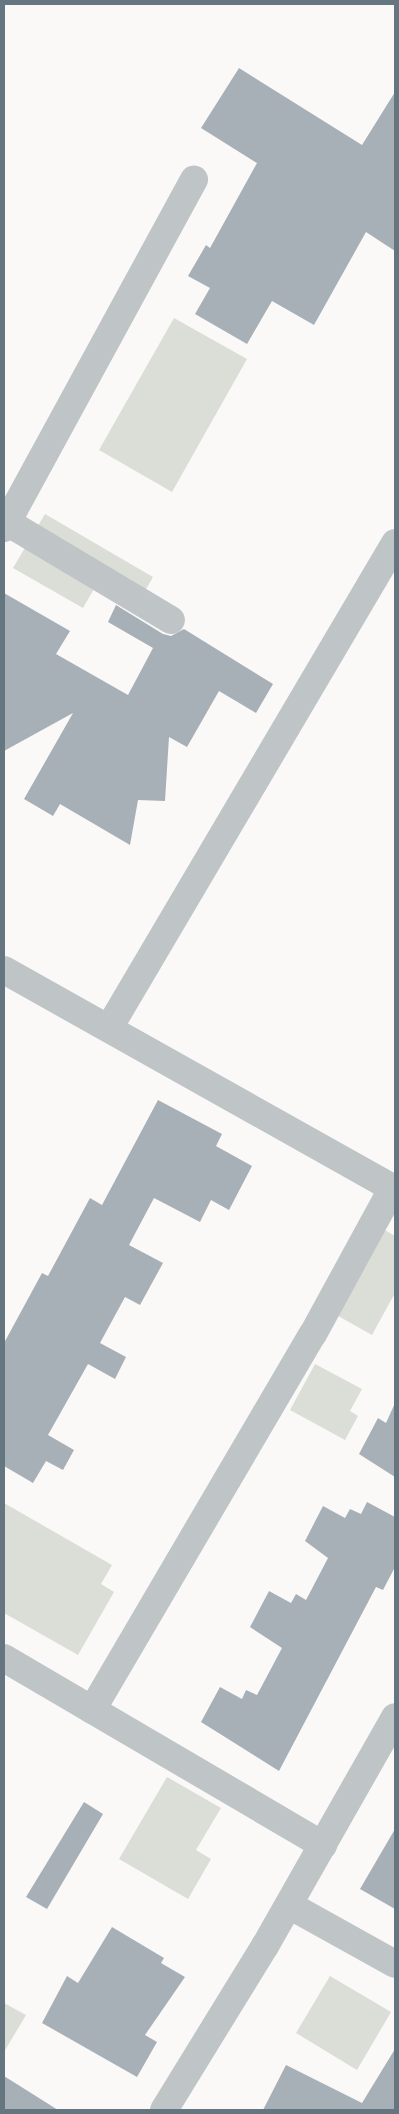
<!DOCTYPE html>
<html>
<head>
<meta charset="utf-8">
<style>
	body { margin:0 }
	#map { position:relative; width:399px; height:2114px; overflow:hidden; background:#faf9f8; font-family:"Public Sans",sans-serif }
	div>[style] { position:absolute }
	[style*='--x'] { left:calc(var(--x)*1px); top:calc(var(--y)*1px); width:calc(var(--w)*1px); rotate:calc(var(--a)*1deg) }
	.green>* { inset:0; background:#daded7 }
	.building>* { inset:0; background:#a8b0b7 }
	.street>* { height:28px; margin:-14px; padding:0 14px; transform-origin:14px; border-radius:14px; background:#bfc4c7 }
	span { translate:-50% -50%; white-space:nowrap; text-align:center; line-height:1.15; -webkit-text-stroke:5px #fff; paint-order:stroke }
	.frame { position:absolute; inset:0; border:5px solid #667681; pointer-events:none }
</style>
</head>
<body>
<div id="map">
	<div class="green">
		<i style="clip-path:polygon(174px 318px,247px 359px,172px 492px,99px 450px)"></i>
		<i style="clip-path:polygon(45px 514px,153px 577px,140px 600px,101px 577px,83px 608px,13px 568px)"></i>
		<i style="clip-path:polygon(378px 1226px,395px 1236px,395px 1293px,372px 1335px,331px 1312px)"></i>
		<i style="clip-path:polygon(315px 1364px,362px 1389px,350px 1411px,358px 1416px,345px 1440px,290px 1410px)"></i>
		<i style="clip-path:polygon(4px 1503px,112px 1565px,101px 1584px,114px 1592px,78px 1655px,4px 1613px)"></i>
		<i style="clip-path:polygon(167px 1777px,221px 1808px,196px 1850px,211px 1859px,188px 1899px,119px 1859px)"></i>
		<i style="clip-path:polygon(330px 1976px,391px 2012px,357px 2070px,296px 2033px)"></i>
		<i style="clip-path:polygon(4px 2003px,26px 2015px,4px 2052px)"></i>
	</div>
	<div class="building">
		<i style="clip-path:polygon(239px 68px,362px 145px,395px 92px,395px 251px,366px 232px,314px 325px,272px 301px,247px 344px,195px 314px,210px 288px,188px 276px,206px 245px,210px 248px,257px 163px,201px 128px)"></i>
		<i style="clip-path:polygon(4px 593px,70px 631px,56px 654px,128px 695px,153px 648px,108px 622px,116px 605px,163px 634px,171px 636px,184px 629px,273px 684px,256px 713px,219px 691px,187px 747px,169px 737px,165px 801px,138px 800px,130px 845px,60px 804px,53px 816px,24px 799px,73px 713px,4px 751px)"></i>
		<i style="clip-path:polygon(158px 1100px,222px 1134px,216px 1146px,252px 1166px,229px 1210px,211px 1200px,200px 1222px,154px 1198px,129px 1245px,163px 1263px,140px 1305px,125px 1297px,100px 1343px,126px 1357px,115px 1379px,88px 1364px,48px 1435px,74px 1450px,63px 1470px,46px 1461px,33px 1483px,4px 1466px,4px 1343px,42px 1273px,48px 1276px,90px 1198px,102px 1205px)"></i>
		<i style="clip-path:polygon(395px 1403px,395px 1477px,359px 1454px,378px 1418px,386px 1423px)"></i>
		<i style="clip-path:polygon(367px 1502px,395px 1517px,395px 1567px,383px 1590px,376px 1587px,279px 1771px,201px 1722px,220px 1687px,242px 1699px,246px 1690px,257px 1695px,282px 1648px,250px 1627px,269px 1591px,291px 1603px,296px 1594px,306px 1600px,328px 1558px,305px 1541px,323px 1506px,345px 1518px,350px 1509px,361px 1514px)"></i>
		<i style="clip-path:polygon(84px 1802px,103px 1814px,47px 1909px,26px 1897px)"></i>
		<i style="clip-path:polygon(395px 1829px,395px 1909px,360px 1889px)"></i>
		<i style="clip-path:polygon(112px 1927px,164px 1958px,161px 1963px,185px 1977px,145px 2035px,157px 2042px,137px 2077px,42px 2023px,67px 1976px,78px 1983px)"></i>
		<i style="clip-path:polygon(395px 2049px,395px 2110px,263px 2110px,286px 2065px,362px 2103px)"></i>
		<i style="clip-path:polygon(4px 2076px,58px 2110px,4px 2110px)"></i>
	</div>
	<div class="street">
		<i style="--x:7;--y:522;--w:191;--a:30.9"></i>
		<i style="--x:4;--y:528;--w:397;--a:-61.4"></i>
		<i style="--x:4;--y:970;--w:448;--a:29.3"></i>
		<i style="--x:109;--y:1028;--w:563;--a:-59.47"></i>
		<i style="--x:4;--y:1658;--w:370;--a:30.4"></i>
		<i style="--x:92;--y:1710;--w:436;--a:-59.6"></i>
		<i style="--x:313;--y:1334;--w:167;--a:-61.4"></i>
		<i style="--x:289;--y:1905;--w:121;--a:29.1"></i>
		<i style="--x:164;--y:2110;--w:193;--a:-58.4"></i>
		<i style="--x:265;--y:1946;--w:263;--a:-60.4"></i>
	</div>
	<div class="frame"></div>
</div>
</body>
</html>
